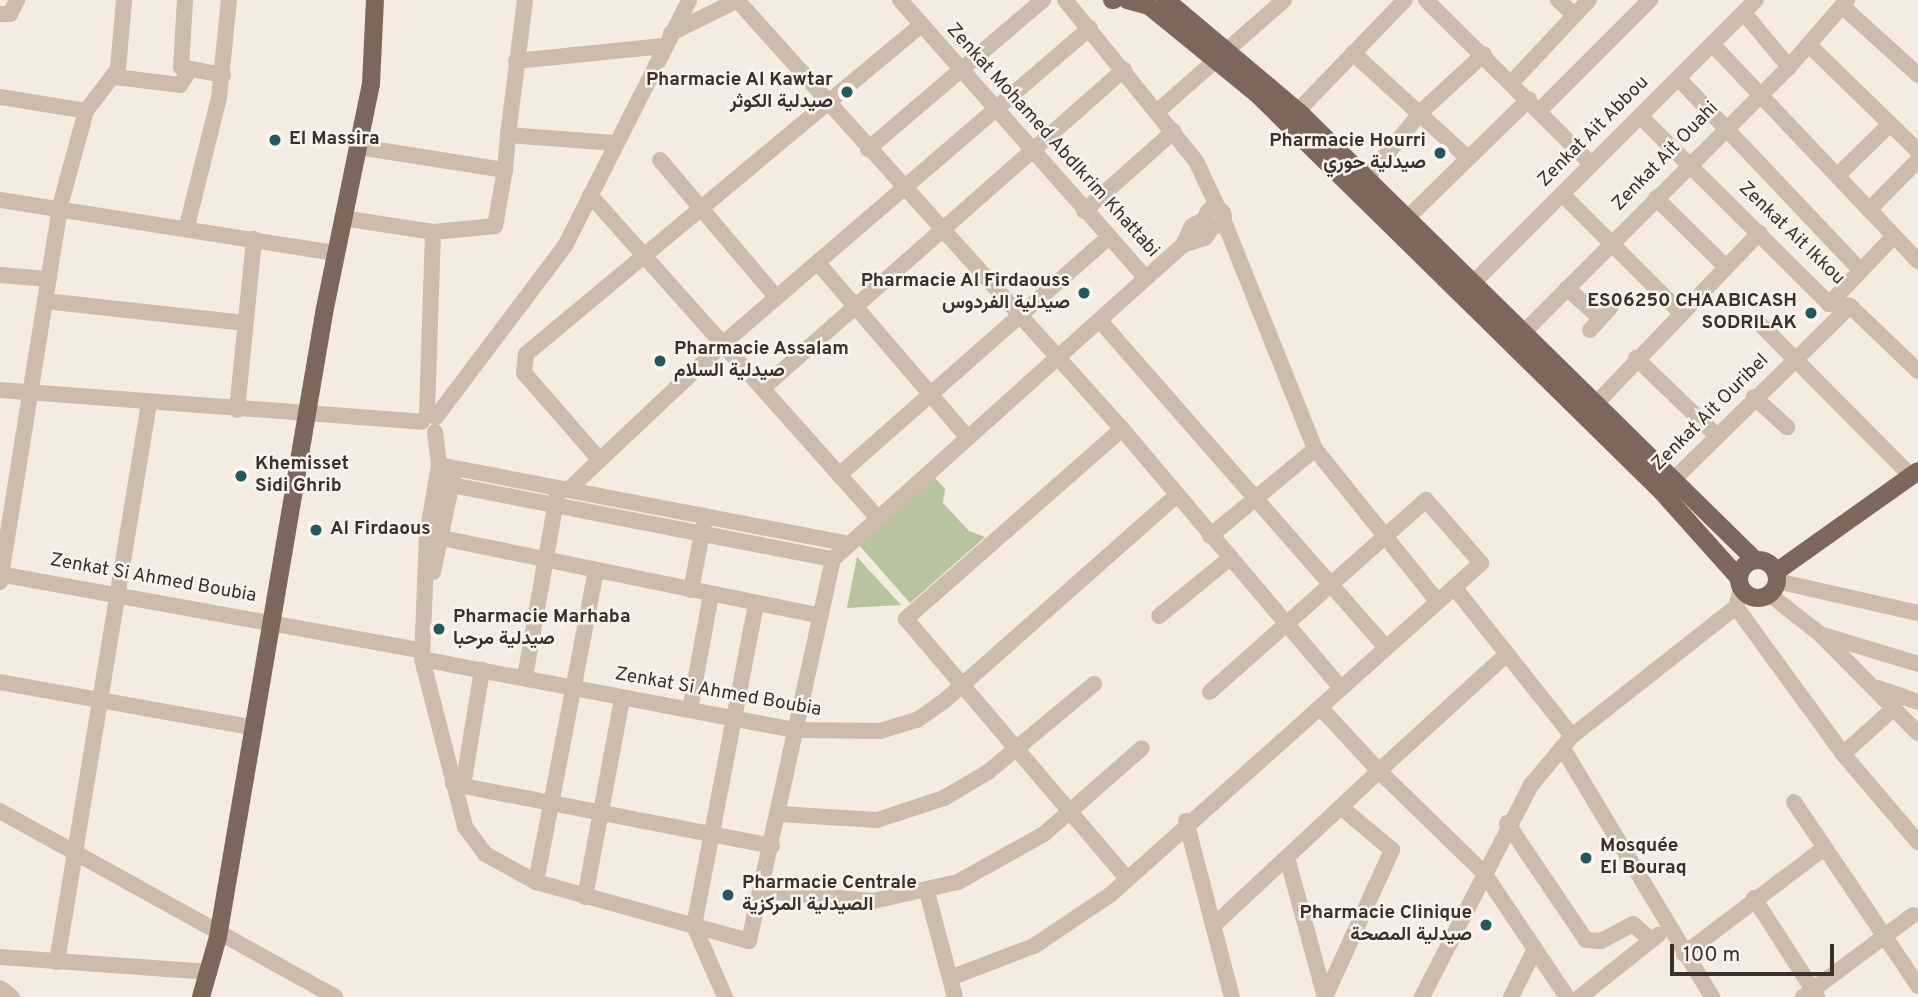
<!DOCTYPE html>
<html>
<head>
<meta charset="utf-8">
<style>
	body { margin:0 }
	#map { position:relative; width:1918px; height:997px; overflow:hidden; background:#f4ebe1; font-family:Overpass,Vazirmatn,sans-serif }
	div>[style] { position:absolute }
	[style*='--x'] { left:calc(var(--x)*1px); top:calc(var(--y)*1px); width:calc(var(--w)*1px); rotate:calc(var(--a)*1deg) }
	.green>* { inset:0; background:#b8c4a0 }
	.minor>* { height:16px; margin:-8px; padding:0 8px; transform-origin:8px; border-radius:8px; background:#cdbbac }
	.minor>.ring { margin:-8px; padding:0; box-sizing:content-box; background:none; border:16px solid #cdbbac; border-radius:50% }
	.major>* { height:18px; margin:-9px; padding:0 9px; transform-origin:9px; border-radius:9px; background:#7d675c }
	.major>.ring { margin:-9px; padding:0; box-sizing:content-box; background:none; border:18px solid #7d675c; border-radius:50% }
	.dots>* { width:19px; height:19px; translate:-50% -50%; box-sizing:border-box; border:4px solid #fbf5ee; border-radius:50% }
	span { translate:-50% -50%; white-space:nowrap; text-align:center; line-height:1.15; -webkit-text-stroke:5px #fbf5ee; paint-order:stroke }
	.poi-label { font-size:19px; color:#3b302b; font-weight:700 }
	.right { translate:-100% -50%; text-align:right }
	.left { translate:0 -50%; text-align:left }
	.street-label { font-size:19px; color:#3b302b }
	.scale { position:absolute; left:1670px; top:944px; width:164px; height:32px; box-sizing:border-box; border:4px solid #3b302b; border-top:0; padding-left:9px; font-size:21px; line-height:24px; white-space:nowrap; color:#3b302b; -webkit-text-stroke:5px #fbf5ee; paint-order:stroke }
</style>
</head>
<body>
<div id="map">
	<div class="green">
		<i style="clip-path:polygon(935px 478px,945px 489px,943px 503px,969px 531px,985px 537px,910px 603px,859px 545px)"></i>
		<i style="clip-path:polygon(857px 557px,901px 605px,847px 608px)"></i>
	</div>
	<div class="minor">
		<i style="--x:185;--y:0;--w:67;--a:93.4"></i>
		<i style="--x:181;--y:67;--w:43;--a:10.8"></i>
		<i style="--x:737;--y:0;--w:576;--a:48.09"></i>
		<i style="--x:1122;--y:429;--w:338;--a:49.8"></i>
		<i style="--x:900;--y:0;--w:371;--a:48.5"></i>
		<i style="--x:1065;--y:0;--w:208;--a:50.9"></i>
		<i style="--x:1196;--y:161;--w:54;--a:64.9"></i>
		<i style="--x:1426;--y:0;--w:233;--a:44.8"></i>
		<i style="--x:1558;--y:0;--w:22;--a:43"></i>
		<i style="--x:1842;--y:6;--w:103;--a:42.2"></i>
		<i style="--x:1744;--y:13;--w:70;--a:50.2"></i>
		<i style="--x:0;--y:14;--w:10;--a:0"></i>
		<i style="--x:10;--y:14;--w:16;--a:-63"></i>
		<i style="--x:671;--y:33;--w:75;--a:-26.2"></i>
		<i style="--x:1712;--y:44;--w:299;--a:46.5"></i>
		<i style="--x:1809;--y:45;--w:152;--a:44.2"></i>
		<i style="--x:1353;--y:53;--w:154;--a:42.4"></i>
		<i style="--x:516;--y:61;--w:148;--a:-5.8"></i>
		<i style="--x:115;--y:77;--w:65;--a:7"></i>
		<i style="--x:180;--y:85;--w:14;--a:-56"></i>
		<i style="--x:1678;--y:78;--w:262;--a:46.5"></i>
		<i style="--x:1512;--y:82;--w:112;--a:-46.8"></i>
		<i style="--x:0;--y:97;--w:87;--a:9.2"></i>
		<i style="--x:1540;--y:110;--w:156;--a:-45"></i>
		<i style="--x:1158;--y:111;--w:168;--a:-41.4"></i>
		<i style="--x:1641;--y:117;--w:265;--a:44.8"></i>
		<i style="--x:1829;--y:304;--w:21;--a:5"></i>
		<i style="--x:1850;--y:306;--w:94;--a:43.7"></i>
		<i style="--x:1290;--y:119;--w:165;--a:-46"></i>
		<i style="--x:508;--y:135;--w:136;--a:-82.8"></i>
		<i style="--x:359;--y:147;--w:148;--a:9"></i>
		<i style="--x:505;--y:170;--w:57;--a:100.1"></i>
		<i style="--x:495;--y:226;--w:62;--a:174.5"></i>
		<i style="--x:868;--y:149;--w:230;--a:-40.4"></i>
		<i style="--x:660;--y:160;--w:180;--a:49.7"></i>
		<i style="--x:505;--y:170;--w:35;--a:-85"></i>
		<i style="--x:508;--y:135;--w:106;--a:4.3"></i>
		<i style="--x:1838;--y:175;--w:73;--a:-44.4"></i>
		<i style="--x:1367;--y:178;--w:87;--a:-50.6"></i>
		<i style="--x:1422;--y:111;--w:84;--a:-42.6"></i>
		<i style="--x:1562;--y:194;--w:167;--a:45"></i>
		<i style="--x:590;--y:195;--w:429;--a:48.3"></i>
		<i style="--x:1656;--y:198;--w:97;--a:44.6"></i>
		<i style="--x:0;--y:200;--w:340;--a:9"></i>
		<i class="ring" style="left:1206px;top:208px;width:2px;height:2px"></i>
		<i style="--x:1869;--y:210;--w:70;--a:-45.6"></i>
		<i style="--x:1084;--y:211;--w:120;--a:-41.6"></i>
		<i style="--x:342;--y:218;--w:92;--a:8.7"></i>
		<i style="--x:433;--y:232;--w:184;--a:91.9"></i>
		<i style="--x:1223;--y:219;--w:248;--a:68.2"></i>
		<i style="--x:1315;--y:449;--w:195;--a:51.2"></i>
		<i style="--x:187;--y:226;--w:132;--a:-76"></i>
		<i style="--x:219;--y:98;--w:99;--a:-84.2"></i>
		<i style="--x:1398;--y:227;--w:183;--a:-44.3"></i>
		<i style="--x:1183;--y:245;--w:21;--a:-65"></i>
		<i style="--x:1192;--y:226;--w:16;--a:-27"></i>
		<i style="--x:818;--y:263;--w:229;--a:49.4"></i>
		<i style="--x:0;--y:275;--w:49;--a:4.7"></i>
		<i style="--x:1567;--y:288;--w:45;--a:42.3"></i>
		<i style="--x:1466;--y:290;--w:410;--a:-45"></i>
		<i style="--x:45;--y:301;--w:201;--a:6.3"></i>
		<i style="--x:1829;--y:304;--w:93;--a:-46.3"></i>
		<i style="--x:1101;--y:322;--w:433;--a:48.8"></i>
		<i style="--x:1762;--y:326;--w:211;--a:45.2"></i>
		<i style="--x:1590;--y:330;--w:31;--a:-48"></i>
		<i style="--x:1515;--y:341;--w:387;--a:-45"></i>
		<i style="--x:1789;--y:67;--w:89;--a:-49.1"></i>
		<i style="--x:1636;--y:358;--w:112;--a:43.9"></i>
		<i style="--x:764;--y:387;--w:480;--a:-41.4"></i>
		<i style="--x:0;--y:390;--w:423;--a:4.3"></i>
		<i style="--x:1754;--y:397;--w:45;--a:42.3"></i>
		<i style="--x:237;--y:410;--w:172;--a:-84.3"></i>
		<i style="--x:1588;--y:412;--w:248;--a:-46.3"></i>
		<i style="--x:436;--y:417;--w:214;--a:-53"></i>
		<i style="--x:565;--y:246;--w:275;--a:-63.2"></i>
		<i style="--x:1122;--y:429;--w:288;--a:138.7"></i>
		<i style="--x:906;--y:619;--w:341;--a:49.6"></i>
		<i style="--x:435;--y:432;--w:33;--a:83"></i>
		<i style="--x:439;--y:465;--w:71;--a:99.7"></i>
		<i style="--x:427;--y:535;--w:124;--a:92.3"></i>
		<i style="--x:422;--y:659;--w:173;--a:75.6"></i>
		<i style="--x:465;--y:827;--w:34;--a:53"></i>
		<i style="--x:485;--y:854;--w:58;--a:28.8"></i>
		<i style="--x:536;--y:882;--w:221;--a:15.5"></i>
		<i style="--x:749;--y:941;--w:391;--a:-77.6"></i>
		<i style="--x:833;--y:559;--w:470;--a:-41.9"></i>
		<i style="--x:1183;--y:245;--w:23;--a:-18"></i>
		<i style="--x:1205;--y:238;--w:14;--a:-56"></i>
		<i style="--x:599;--y:459;--w:114;--a:-131.1"></i>
		<i style="--x:524;--y:373;--w:19;--a:-84"></i>
		<i style="--x:526;--y:354;--w:514;--a:-39.79"></i>
		<i style="--x:439;--y:465;--w:411;--a:10.9"></i>
		<i style="--x:839;--y:475;--w:359;--a:-41.4"></i>
		<i style="--x:436;--y:482;--w:404;--a:11"></i>
		<i style="--x:1666;--y:487;--w:258;--a:-44.5"></i>
		<i style="--x:568;--y:490;--w:217;--a:-43.3"></i>
		<i style="--x:726;--y:341;--w:480;--a:-40.7"></i>
		<i style="--x:427;--y:535;--w:399;--a:11.6"></i>
		<i style="--x:1210;--y:536;--w:136;--a:-39.6"></i>
		<i style="--x:433;--y:572;--w:96;--a:-78"></i>
		<i style="--x:0;--y:574;--w:429;--a:10.3"></i>
		<i style="--x:1777;--y:581;--w:145;--a:12.8"></i>
		<i style="--x:0;--y:582;--w:381;--a:-80.9"></i>
		<i style="--x:60;--y:206;--w:98;--a:-74.7"></i>
		<i style="--x:86;--y:111;--w:53;--a:-52.7"></i>
		<i style="--x:118;--y:69;--w:69;--a:-85"></i>
		<i style="--x:1454;--y:587;--w:190;--a:51.6"></i>
		<i style="--x:691;--y:590;--w:68;--a:-79"></i>
		<i style="--x:1769;--y:594;--w:65;--a:38.1"></i>
		<i style="--x:1820;--y:634;--w:139;--a:45.3"></i>
		<i style="--x:1736;--y:607;--w:182;--a:53.9"></i>
		<i style="--x:1843;--y:754;--w:116;--a:49.6"></i>
		<i style="--x:1159;--y:616;--w:92;--a:-39.2"></i>
		<i style="--x:1826;--y:636;--w:96;--a:16.9"></i>
		<i style="--x:1507;--y:654;--w:173;--a:137.6"></i>
		<i style="--x:1379;--y:771;--w:146;--a:44.2"></i>
		<i style="--x:1484;--y:873;--w:149;--a:56.2"></i>
		<i style="--x:422;--y:659;--w:380;--a:10.8"></i>
		<i style="--x:795;--y:730;--w:85;--a:0.7"></i>
		<i style="--x:880;--y:731;--w:39;--a:-17"></i>
		<i style="--x:917;--y:720;--w:32;--a:-35"></i>
		<i style="--x:943;--y:702;--w:311;--a:-41.5"></i>
		<i style="--x:525;--y:677;--w:184;--a:-80"></i>
		<i style="--x:0;--y:682;--w:259;--a:10.2"></i>
		<i style="--x:1878;--y:688;--w:42;--a:19.3"></i>
		<i style="--x:690;--y:710;--w:118;--a:-79.7"></i>
		<i style="--x:1562;--y:747;--w:292;--a:59"></i>
		<i style="--x:1843;--y:754;--w:69;--a:-42"></i>
		<i style="--x:453;--y:784;--w:325;--a:11"></i>
		<i style="--x:463;--y:786;--w:118;--a:-80.7"></i>
		<i style="--x:1794;--y:802;--w:222;--a:56"></i>
		<i style="--x:0;--y:811;--w:383;--a:29"></i>
		<i style="--x:779;--y:814;--w:98;--a:3.5"></i>
		<i style="--x:877;--y:820;--w:71;--a:-18.2"></i>
		<i style="--x:944;--y:798;--w:51;--a:-30.6"></i>
		<i style="--x:988;--y:772;--w:138;--a:-39.7"></i>
		<i style="--x:1186;--y:821;--w:182;--a:75.4"></i>
		<i style="--x:1507;--y:823;--w:141;--a:56"></i>
		<i style="--x:1586;--y:940;--w:15;--a:4"></i>
		<i style="--x:1601;--y:941;--w:36;--a:-28"></i>
		<i style="--x:1633;--y:924;--w:24;--a:42"></i>
		<i style="--x:1288;--y:861;--w:141;--a:74.8"></i>
		<i style="--x:536;--y:882;--w:318;--a:-79.1"></i>
		<i style="--x:763;--y:891;--w:110;--a:5.2"></i>
		<i style="--x:873;--y:901;--w:87;--a:-12.6"></i>
		<i style="--x:958;--y:882;--w:98;--a:-29.2"></i>
		<i style="--x:1044;--y:834;--w:130;--a:-41.3"></i>
		<i style="--x:927;--y:892;--w:109;--a:75.1"></i>
		<i style="--x:585;--y:897;--w:201;--a:-79.4"></i>
		<i style="--x:1754;--y:898;--w:117;--a:57.3"></i>
		<i style="--x:1213;--y:926;--w:227;--a:-43"></i>
		<i style="--x:1379;--y:771;--w:87;--a:-132.7"></i>
		<i style="--x:1684;--y:954;--w:176;--a:-37.1"></i>
		<i style="--x:0;--y:957;--w:210;--a:4.1"></i>
		<i style="--x:57;--y:962;--w:567;--a:-80.65"></i>
		<i style="--x:950;--y:978;--w:90;--a:-20.9"></i>
		<i style="--x:1034;--y:946;--w:92;--a:-33.9"></i>
		<i style="--x:1110;--y:895;--w:498;--a:-41.8"></i>
		<i style="--x:1481;--y:563;--w:84;--a:-131.1"></i>
		<i style="--x:1426;--y:500;--w:289;--a:138.4"></i>
		<i style="--x:0;--y:988;--w:15;--a:37"></i>
		<i style="--x:725;--y:997;--w:77;--a:-113.6"></i>
		<i style="--x:694;--y:926;--w:329;--a:-79.1"></i>
		<i style="--x:1325;--y:997;--w:162;--a:-65.5"></i>
		<i style="--x:1392;--y:850;--w:65;--a:-140"></i>
		<i style="--x:1422;--y:997;--w:238;--a:-62.8"></i>
		<i style="--x:1531;--y:785;--w:64;--a:-50.1"></i>
		<i style="--x:1572;--y:736;--w:209;--a:-38.2"></i>
		<i style="--x:1736;--y:607;--w:20;--a:-75"></i>
		<i style="--x:1511;--y:997;--w:49;--a:-63.4"></i>
		<i style="--x:1580;--y:997;--w:100;--a:-38.5"></i>
		<i style="--x:1803;--y:997;--w:137;--a:-36.7"></i>
	</div>
	<div class="major">
		<i style="--x:1112;--y:0;--w:2;--a:0"></i>
		<i style="--x:1127;--y:0;--w:23;--a:15"></i>
		<i style="--x:1149;--y:6;--w:139;--a:39.2"></i>
		<i style="--x:1257;--y:94;--w:568;--a:44.5"></i>
		<i style="--x:1662;--y:492;--w:115;--a:48.2"></i>
		<i style="--x:1166;--y:0;--w:172;--a:40.1"></i>
		<i style="--x:1298;--y:111;--w:641;--a:44.49"></i>
		<i class="ring" style="left:1739px;top:560px;width:20px;height:20px"></i>
		<i style="--x:1776;--y:572;--w:174;--a:-35.4"></i>
		<i style="--x:201;--y:997;--w:62;--a:-74.2"></i>
		<i style="--x:218;--y:937;--w:638;--a:-80.35"></i>
		<i style="--x:325;--y:308;--w:229;--a:-78.4"></i>
		<i style="--x:371;--y:84;--w:84;--a:-87.3"></i>
	</div>
	<div class="dots">
		<i style="left:847px;top:92px;background:#1f5a5e"></i>
		<i style="left:275px;top:140px;background:#1f5a5e"></i>
		<i style="left:1440px;top:153px;background:#1f5a5e"></i>
		<i style="left:1084px;top:293px;background:#1f5a5e"></i>
		<i style="left:1811px;top:313px;background:#1f5a5e"></i>
		<i style="left:660px;top:361px;background:#1f5a5e"></i>
		<i style="left:241px;top:476px;background:#1f5a5e"></i>
		<i style="left:316px;top:530px;background:#1f5a5e"></i>
		<i style="left:439px;top:629px;background:#1f5a5e"></i>
		<i style="left:1586px;top:858px;background:#1f5a5e"></i>
		<i style="left:728px;top:895px;background:#1f5a5e"></i>
		<i style="left:1486px;top:925px;background:#1f5a5e"></i>
	</div>
	<div class="poi-label">
		<span class="right" style="left:833px;top:92px">Pharmacie Al Kawtar<br>صيدلية الكوثر</span>
		<span class="left" style="left:289px;top:140px">El Massira</span>
		<span class="right" style="left:1426px;top:153px">Pharmacie Hourri<br>صيدلية حوري</span>
		<span class="right" style="left:1070px;top:293px">Pharmacie Al Firdaouss<br>صيدلية الفردوس</span>
		<span class="right" style="left:1797px;top:313px">ES06250 CHAABICASH<br>SODRILAK</span>
		<span class="left" style="left:674px;top:361px">Pharmacie Assalam<br>صيدلية السلام</span>
		<span class="left" style="left:255px;top:476px">Khemisset<br>Sidi Ghrib</span>
		<span class="left" style="left:330px;top:530px">Al Firdaous</span>
		<span class="left" style="left:453px;top:629px">Pharmacie Marhaba<br>صيدلية مرحبا</span>
		<span class="left" style="left:1600px;top:858px">Mosquée<br>El Bouraq</span>
		<span class="left" style="left:742px;top:895px">Pharmacie Centrale<br>الصيدلية المركزية</span>
		<span class="right" style="left:1472px;top:925px">Pharmacie Clinique<br>صيدلية المصحة</span>
	</div>
	<div class="street-label">
		<span style="left:1594px;top:132px;rotate:-45deg">Zenkat Ait Abbou</span>
		<span style="left:1052px;top:141px;rotate:48deg">Zenkat Mohamed Abdlkrim Khattabi</span>
		<span style="left:1666px;top:157px;rotate:-46deg">Zenkat Ait Ouahi</span>
		<span style="left:1791px;top:234px;rotate:44deg">Zenkat Ait Ikkou</span>
		<span style="left:1711px;top:413px;rotate:-45deg">Zenkat Ait Ouribel</span>
		<span style="left:153px;top:579px;rotate:10deg">Zenkat Si Ahmed Boubia</span>
		<span style="left:718px;top:693px;rotate:10deg">Zenkat Si Ahmed Boubia</span>
	</div>
	<div class="scale">100 m</div>
</div>
</body>
</html>
